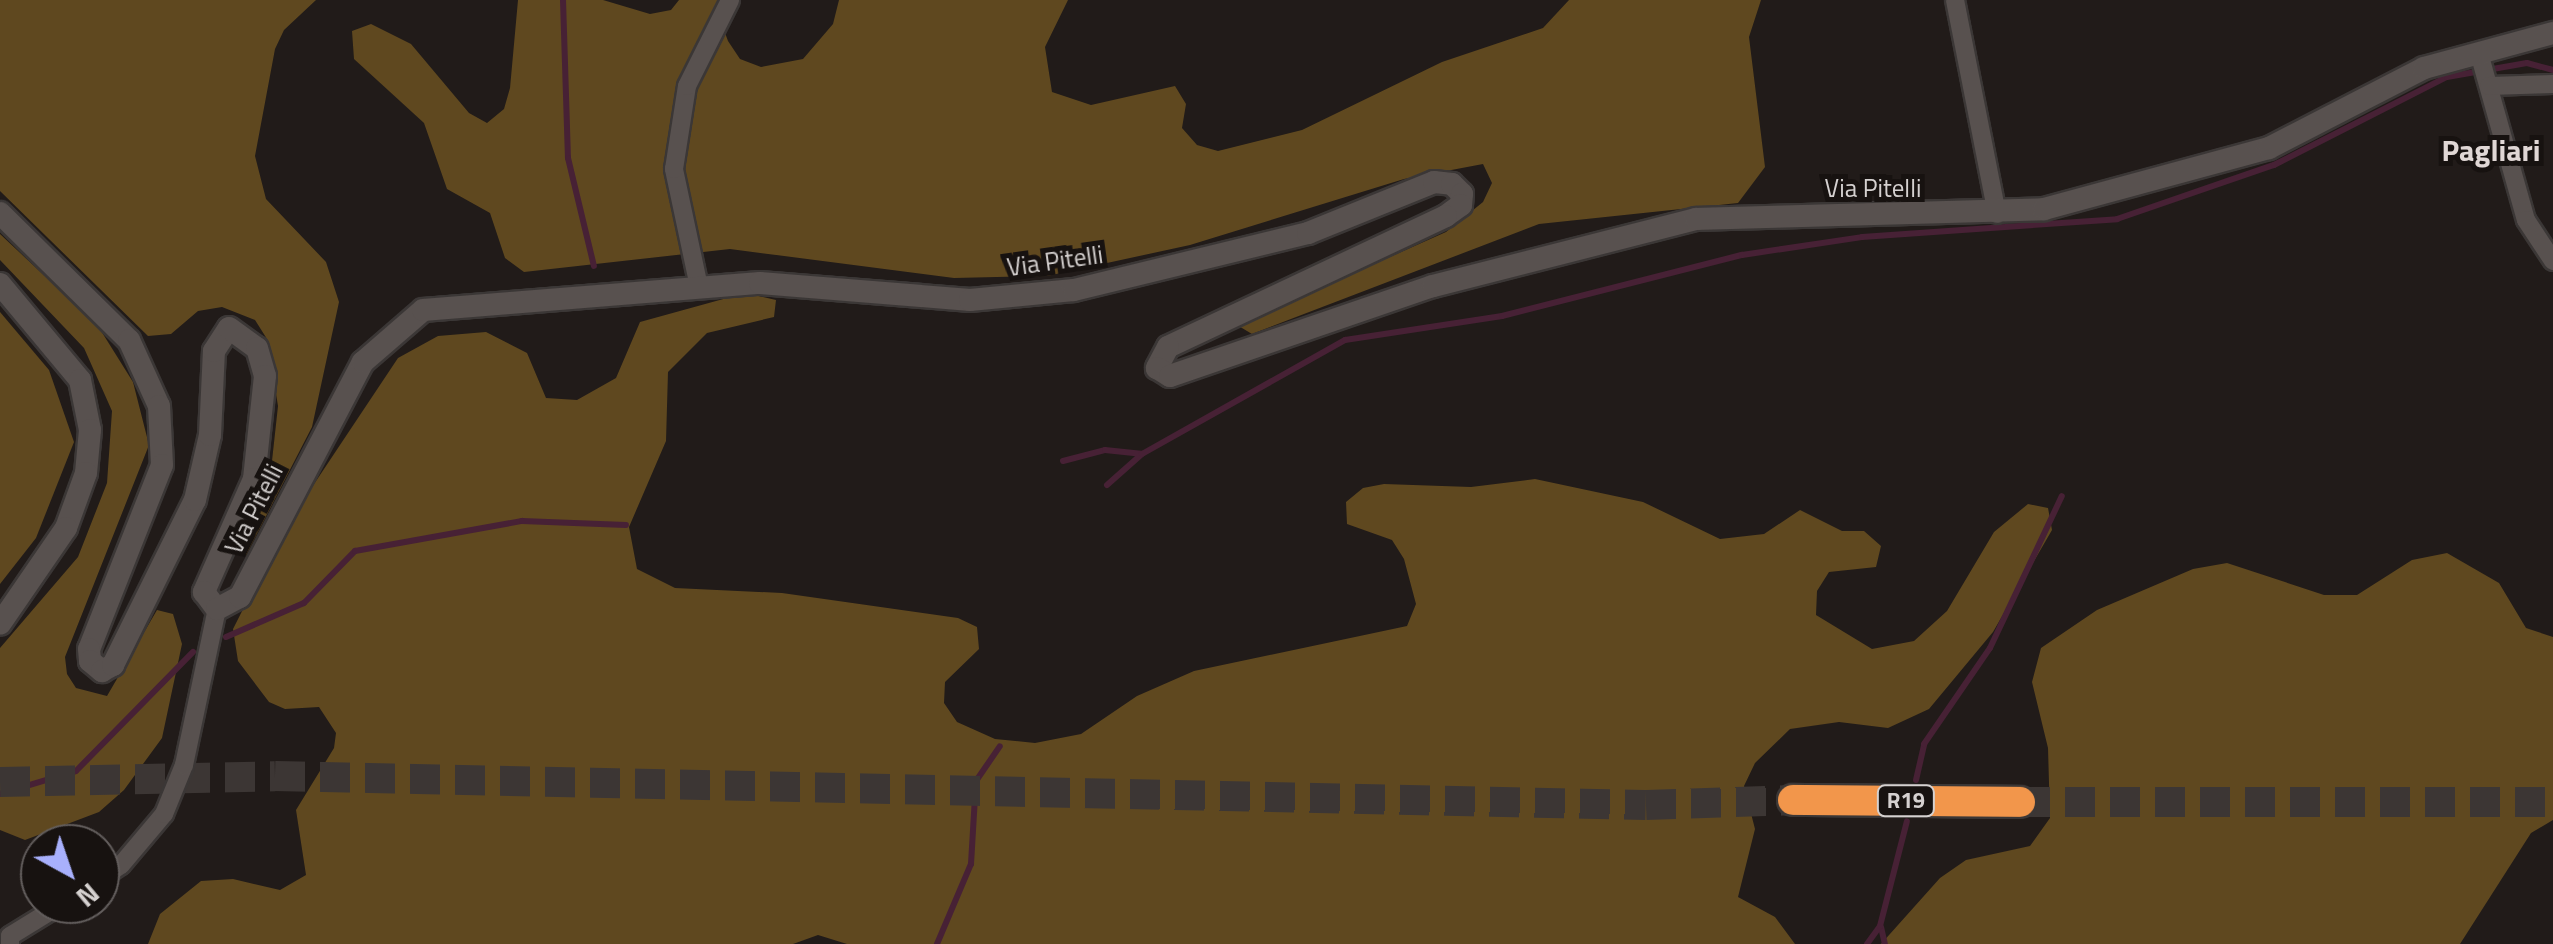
<!DOCTYPE html>
<html>
<head>
<meta charset="utf-8">
<style>
	body { margin:0 }
	#map { position:relative; width:2553px; height:944px; overflow:hidden; background:#211b19; font-family:"Titillium Web",sans-serif }
	div>[style] { position:absolute }
	[style*='--x'] { left:calc(var(--x)*1px); top:calc(var(--y)*1px); width:calc(var(--w)*1px); rotate:calc(var(--a)*1deg) }
	.forest>* { inset:0; background:#5f481f }
	.stream>* { height:6px; margin:-3px; padding:0 3px; transform-origin:3px; border-radius:3px; background:#472135 }
	.motorway-tunnel>* { height:30px; margin-top:-15px; transform-origin:0; background:repeating-linear-gradient(90deg,#3c3634 0 30px,transparent 0 45px) }
	.roads { filter:drop-shadow(2px 0 #3b3736) drop-shadow(-2px 0 #3b3736) drop-shadow(0 2px #3b3736) drop-shadow(0 -2px #3b3736) }
	.minor>* { height:18px; margin:-9px; padding:0 9px; transform-origin:9px; border-radius:9px; background:#58514f }
	.tertiary>* { height:22px; margin:-11px; padding:0 11px; transform-origin:11px; border-radius:11px; background:#58514f }
	.motorway>* { height:30px; margin:-15px; padding:0 15px; transform-origin:15px; border-radius:15px; background:#f2964b }
	span { translate:-50% -50%; white-space:nowrap; text-align:center; line-height:1.15; -webkit-text-stroke:10px #171210; paint-order:stroke }
	.shield-label span { padding:2px 8px; background:#171210; border:2px solid; border-radius:8px; -webkit-text-stroke-width:0 }
	.shield-label { font-size:22px; color:#d5d1d0; font-weight:700 }
	.street-label { font-size:25px; color:#d5d1d0 }
	.quarter-label { font-size:30px; color:#e0d7d5; font-weight:700 }
	.north { position:absolute; left:20px; top:824px; width:100px; height:100px; box-sizing:border-box; background:#171210; border:2px solid #635e5d; border-radius:50%; rotate:140deg; font-size:28px; font-weight:700; line-height:40px; text-align:center; color:#d5d1d0 }
	.north::after { content:''; display:block; margin:auto; width:35px; height:45px; background:#a8b0fc; clip-path:polygon(50% 0,100% 100%,50% 72%,0 100%) }
</style>
</head>
<body>
<div id="map">
	<div class="forest">
		<i style="clip-path:polygon(0 0,316px 0,284px 30px,275px 49px,255px 156px,266px 199px,326px 262px,339px 302px,312px 427px,246px 555px,235px 554px,237px 544px,272px 461px,278px 406px,267px 339px,255px 320px,222px 307px,198px 311px,171px 334px,148px 336px,0 191px)"></i>
		<i style="clip-path:polygon(518px 0,603px 0,650px 14px,671px 10px,679px 0,724px 0,721px 22px,728px 41px,740px 59px,761px 67px,803px 59px,833px 24px,839px 0,1068px 0,1045px 47px,1052px 92px,1091px 105px,1175px 86px,1186px 104px,1182px 128px,1197px 145px,1218px 151px,1302px 130px,1442px 62px,1543px 28px,1569px 0,1761px 0,1749px 37px,1765px 167px,1738px 203px,1539px 224px,1252px 334px,1237px 325px,1446px 232px,1483px 202px,1492px 183px,1483px 164px,1404px 179px,1190px 245px,1047px 276px,954px 278px,730px 249px,524px 272px,505px 258px,490px 213px,447px 189px,424px 123px,354px 59px,352px 31px,371px 24px,411px 44px,469px 113px,487px 123px,504px 109px,510px 88px)"></i>
		<i style="clip-path:polygon(0 234px,98px 326px,133px 382px,149px 445px,65px 657px,67px 674px,76px 688px,107px 696px,157px 610px,173px 614px,182px 644px,162px 738px,124px 790px,99px 812px,25px 840px,0 830px,0 648px,78px 557px,107px 483px,112px 411px,84px 348px,0 260px)"></i>
		<i style="clip-path:polygon(745px 293px,776px 300px,774px 317px,707px 333px,668px 372px,666px 441px,629px 527px,637px 569px,675px 588px,782px 593px,958px 618px,977px 627px,979px 649px,945px 682px,944px 703px,957px 722px,995px 739px,1035px 743px,1081px 734px,1137px 696px,1194px 671px,1407px 626px,1416px 604px,1404px 559px,1392px 540px,1347px 524px,1346px 502px,1363px 488px,1384px 484px,1471px 487px,1535px 479px,1643px 502px,1720px 539px,1764px 534px,1800px 510px,1842px 531px,1864px 531px,1881px 546px,1876px 567px,1829px 572px,1817px 591px,1816px 615px,1872px 649px,1914px 641px,1947px 611px,1994px 532px,2028px 504px,2048px 508px,2052px 530px,1993px 632px,1929px 709px,1888px 728px,1839px 722px,1790px 729px,1755px 763px,1744px 786px,1755px 829px,1738px 897px,1775px 917px,1795px 944px,847px 944px,818px 935px,793px 944px,148px 944px,160px 914px,201px 881px,233px 879px,280px 890px,306px 875px,296px 810px,334px 748px,336px 733px,319px 707px,285px 709px,269px 702px,238px 661px,233px 629px,282px 532px,398px 358px,438px 336px,486px 332px,527px 353px,546px 398px,577px 400px,616px 378px,640px 322px)"></i>
		<i style="clip-path:polygon(0 312px,49px 370px,74px 442px,36px 538px,0 584px)"></i>
		<i style="clip-path:polygon(2447px 553px,2499px 583px,2526px 628px,2553px 637px,2553px 820px,2531px 833px,2460px 944px,1881px 944px,1940px 878px,1966px 860px,2030px 846px,2050px 818px,2048px 748px,2032px 682px,2041px 648px,2097px 610px,2193px 569px,2227px 563px,2324px 595px,2357px 595px,2412px 560px)"></i>
	</div>
	<div class="stream">
		<i style="--x:563;--y:0;--w:158;--a:88.2"></i>
		<i style="--x:568;--y:158;--w:111;--a:76.5"></i>
		<i style="--x:1063;--y:461;--w:43;--a:-14.7"></i>
		<i style="--x:1105;--y:450;--w:36;--a:6"></i>
		<i style="--x:1107;--y:485;--w:47;--a:-41.5"></i>
		<i style="--x:1142;--y:454;--w:233;--a:-29.3"></i>
		<i style="--x:1345;--y:340;--w:159;--a:-8.7"></i>
		<i style="--x:1502;--y:316;--w:248;--a:-14.3"></i>
		<i style="--x:1742;--y:255;--w:121;--a:-8.5"></i>
		<i style="--x:1862;--y:237;--w:256;--a:-4"></i>
		<i style="--x:2117;--y:219;--w:166;--a:-19"></i>
		<i style="--x:2274;--y:165;--w:194;--a:-27"></i>
		<i style="--x:2447;--y:77;--w:81;--a:-9.9"></i>
		<i style="--x:2527;--y:63;--w:27;--a:15"></i>
		<i style="--x:226;--y:637;--w:85;--a:-23.6"></i>
		<i style="--x:304;--y:603;--w:73;--a:-45.6"></i>
		<i style="--x:355;--y:551;--w:170;--a:-10.2"></i>
		<i style="--x:522;--y:521;--w:104;--a:2.2"></i>
		<i style="--x:1916;--y:780;--w:37;--a:-77"></i>
		<i style="--x:1924;--y:744;--w:116;--a:-55.5"></i>
		<i style="--x:1990;--y:648;--w:168;--a:-64.7"></i>
		<i style="--x:0;--y:794;--w:79;--a:-16.8"></i>
		<i style="--x:76;--y:771;--w:167;--a:-45.5"></i>
		<i style="--x:1881;--y:927;--w:17;--a:77"></i>
		<i style="--x:937;--y:944;--w:87;--a:-67"></i>
		<i style="--x:971;--y:864;--w:83;--a:-86.6"></i>
		<i style="--x:976;--y:781;--w:42;--a:-55.6"></i>
		<i style="--x:1867;--y:944;--w:22;--a:-54"></i>
		<i style="--x:1880;--y:926;--w:108;--a:-75.6"></i>
	</div>
	<div class="motorway-tunnel">
		<i style="--x:0;--y:782;--w:275;--a:-1.2"></i>
		<i style="--x:275;--y:776;--w:1371;--a:1.21"></i>
		<i style="--x:1646;--y:805;--w:147;--a:-1.9"></i>
		<i style="--x:2020;--y:802;--w:533;--a:0"></i>
	</div>
	<div class="roads">
		<div class="minor">
			<i style="--x:1955;--y:0;--w:218;--a:78.9"></i>
			<i style="--x:2479;--y:53;--w:173;--a:74.3"></i>
			<i style="--x:2526;--y:220;--w:49;--a:56.6"></i>
			<i style="--x:2489;--y:86;--w:64;--a:-1.8"></i>
			<i style="--x:699;--y:287;--w:121;--a:-102"></i>
			<i style="--x:674;--y:169;--w:84;--a:-81.1"></i>
			<i style="--x:687;--y:86;--w:96;--a:-63.4"></i>
			<i style="--x:100;--y:879;--w:25;--a:-34"></i>
			<i style="--x:121;--y:865;--w:67;--a:-49.9"></i>
			<i style="--x:164;--y:814;--w:53;--a:-67.8"></i>
			<i style="--x:184;--y:765;--w:159;--a:-78.1"></i>
			<i style="--x:10;--y:944;--w:8;--a:-90"></i>
			<i style="--x:10;--y:936;--w:61;--a:-31.6"></i>
		</div>
		<div class="tertiary">
			<i style="--x:0;--y:213;--w:181;--a:44.6"></i>
			<i style="--x:129;--y:340;--w:72;--a:65.6"></i>
			<i style="--x:159;--y:406;--w:59;--a:87.1"></i>
			<i style="--x:162;--y:465;--w:198;--a:111.6"></i>
			<i style="--x:89;--y:649;--w:12;--a:85"></i>
			<i style="--x:90;--y:661;--w:16;--a:40"></i>
			<i style="--x:102;--y:671;--w:13;--a:-29"></i>
			<i style="--x:113;--y:665;--w:184;--a:-63.6"></i>
			<i style="--x:195;--y:500;--w:67;--a:-77"></i>
			<i style="--x:210;--y:435;--w:84;--a:-87.3"></i>
			<i style="--x:214;--y:351;--w:27;--a:-57"></i>
			<i style="--x:229;--y:328;--w:34;--a:36"></i>
			<i style="--x:257;--y:348;--w:29;--a:74"></i>
			<i style="--x:265;--y:376;--w:104;--a:96.1"></i>
			<i style="--x:254;--y:479;--w:124;--a:113.9"></i>
			<i style="--x:204;--y:592;--w:21;--a:53"></i>
			<i style="--x:217;--y:609;--w:26;--a:-28"></i>
			<i style="--x:240;--y:597;--w:265;--a:-62.4"></i>
			<i style="--x:363;--y:362;--w:79;--a:-40.9"></i>
			<i style="--x:423;--y:310;--w:338;--a:-4.6"></i>
			<i style="--x:760;--y:283;--w:211;--a:4.6"></i>
			<i style="--x:970;--y:300;--w:104;--a:-5.5"></i>
			<i style="--x:1074;--y:290;--w:241;--a:-13.7"></i>
			<i style="--x:1308;--y:233;--w:136;--a:-22"></i>
			<i style="--x:1434;--y:182;--w:18;--a:6"></i>
			<i style="--x:1452;--y:184;--w:14;--a:45"></i>
			<i style="--x:1462;--y:194;--w:11;--a:95"></i>
			<i style="--x:1461;--y:205;--w:19;--a:144"></i>
			<i style="--x:1446;--y:216;--w:307;--a:154.8"></i>
			<i style="--x:1168;--y:347;--w:24;--a:118"></i>
			<i style="--x:1157;--y:368;--w:15;--a:32"></i>
			<i style="--x:1170;--y:376;--w:278;--a:-18.9"></i>
			<i style="--x:1433;--y:286;--w:271;--a:-14.3"></i>
			<i style="--x:1696;--y:219;--w:348;--a:-1.6"></i>
			<i style="--x:2044;--y:209;--w:233;--a:-15.2"></i>
			<i style="--x:2269;--y:148;--w:174;--a:-27.3"></i>
			<i style="--x:2424;--y:68;--w:134;--a:-15.2"></i>
			<i style="--x:0;--y:284;--w:125;--a:50.2"></i>
			<i style="--x:80;--y:380;--w:51;--a:78.7"></i>
			<i style="--x:90;--y:430;--w:43;--a:95.3"></i>
			<i style="--x:86;--y:473;--w:59;--a:110"></i>
			<i style="--x:66;--y:528;--w:116;--a:124.5"></i>
		</div>
		<div class="motorway">
			<i style="--x:1793;--y:800;--w:227;--a:0.5"></i>
		</div>
	</div>
	<div class="shield-label">
		<span style="left:1906px;top:801px">R19</span>
	</div>
	<div class="street-label">
		<span style="left:1873px;top:188px">Via Pitelli</span>
		<span style="left:1055px;top:261px;rotate:-8deg">Via Pitelli</span>
		<span style="left:254px;top:509px;rotate:-63deg">Via Pitelli</span>
	</div>
	<div class="quarter-label">
		<span style="left:2491px;top:150px">Pagliari</span>
	</div>
	<div class="north">N</div>
</div>
</body>
</html>
